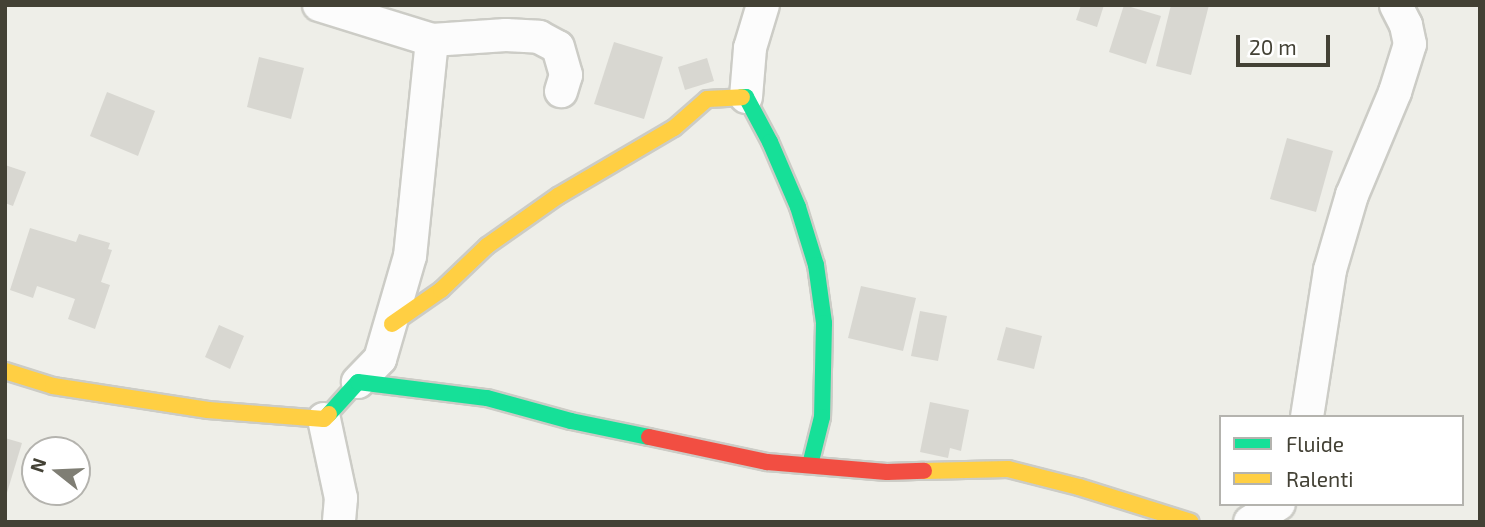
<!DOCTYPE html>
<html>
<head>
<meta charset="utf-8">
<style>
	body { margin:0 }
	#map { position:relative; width:1485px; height:527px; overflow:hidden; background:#eeeee8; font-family:"Exo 2",sans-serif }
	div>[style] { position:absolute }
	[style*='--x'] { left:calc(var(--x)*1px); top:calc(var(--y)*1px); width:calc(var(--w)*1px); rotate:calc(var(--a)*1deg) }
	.building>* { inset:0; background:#d8d7d1 }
	.roads { filter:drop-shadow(2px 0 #ccccc6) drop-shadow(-2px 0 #ccccc6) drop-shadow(0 2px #ccccc6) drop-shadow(0 -2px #ccccc6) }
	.street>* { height:32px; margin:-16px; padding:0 16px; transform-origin:16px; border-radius:16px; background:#fcfcfc }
	.fast>* { height:16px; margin:-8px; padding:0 8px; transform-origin:8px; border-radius:8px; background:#16e098 }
	.slow>* { height:16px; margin:-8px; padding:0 8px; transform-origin:8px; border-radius:8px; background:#ffcf43 }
	.jam>* { height:16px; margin:-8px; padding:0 8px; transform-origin:8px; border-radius:8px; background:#f24e42 }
	span { translate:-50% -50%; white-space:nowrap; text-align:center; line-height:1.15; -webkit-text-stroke:5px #fff; paint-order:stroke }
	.frame { position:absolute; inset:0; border:7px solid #434135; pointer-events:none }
	.legend { position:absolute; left:1219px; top:415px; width:245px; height:91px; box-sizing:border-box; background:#fff; border:2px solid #b4b3ae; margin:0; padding:9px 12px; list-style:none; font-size:21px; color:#434135 }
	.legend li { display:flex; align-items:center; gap:14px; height:35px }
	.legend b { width:35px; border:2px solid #b4b3ae }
	.north { position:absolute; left:21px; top:436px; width:70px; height:70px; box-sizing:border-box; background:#fff; border:2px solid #b4b3ae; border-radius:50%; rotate:288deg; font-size:19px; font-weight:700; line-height:28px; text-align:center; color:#434135 }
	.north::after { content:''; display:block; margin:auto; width:24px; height:32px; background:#7f7e74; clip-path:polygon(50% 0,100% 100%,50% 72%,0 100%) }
	.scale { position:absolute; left:1236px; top:35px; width:94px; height:32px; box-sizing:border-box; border:4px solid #434135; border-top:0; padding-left:9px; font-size:21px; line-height:24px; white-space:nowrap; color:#434135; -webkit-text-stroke:5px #fff; paint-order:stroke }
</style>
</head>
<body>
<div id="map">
	<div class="building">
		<i style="clip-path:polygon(1081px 5px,1104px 5px,1097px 27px,1076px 20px)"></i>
		<i style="clip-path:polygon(1124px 5px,1161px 16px,1146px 64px,1109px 52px)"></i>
		<i style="clip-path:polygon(1171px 5px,1209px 5px,1191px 75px,1156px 66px)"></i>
		<i style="clip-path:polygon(614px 42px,663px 57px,644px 119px,594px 104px)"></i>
		<i style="clip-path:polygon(259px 57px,304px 68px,291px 119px,247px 107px)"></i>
		<i style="clip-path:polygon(707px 58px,714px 81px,685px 90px,678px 67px)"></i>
		<i style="clip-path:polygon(107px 92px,155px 111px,138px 156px,90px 136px)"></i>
		<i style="clip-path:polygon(1287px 138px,1333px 151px,1316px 212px,1270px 199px)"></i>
		<i style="clip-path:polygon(5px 165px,26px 172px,13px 206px,5px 203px)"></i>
		<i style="clip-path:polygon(30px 228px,76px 242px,79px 234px,110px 243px,108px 249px,112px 250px,101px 282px,110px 285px,95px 329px,68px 319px,75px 299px,37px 286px,33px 298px,10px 290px)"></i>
		<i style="clip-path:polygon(861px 286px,916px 298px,903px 351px,848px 338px)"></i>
		<i style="clip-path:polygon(920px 311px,947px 316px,938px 361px,911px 356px)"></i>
		<i style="clip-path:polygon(219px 325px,244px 336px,230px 369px,205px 357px)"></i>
		<i style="clip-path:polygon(1006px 327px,1042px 336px,1034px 369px,997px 360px)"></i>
		<i style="clip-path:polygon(930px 402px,969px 410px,961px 451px,950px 448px,948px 458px,920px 452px)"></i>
		<i style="clip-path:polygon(5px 438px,22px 443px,6px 496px,5px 496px)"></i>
	</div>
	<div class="roads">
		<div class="street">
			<i style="--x:319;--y:5;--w:118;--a:17.2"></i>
			<i style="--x:432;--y:40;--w:217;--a:95.8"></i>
			<i style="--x:410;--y:256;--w:107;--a:106.2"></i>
			<i style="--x:380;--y:359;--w:32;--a:134"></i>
			<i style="--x:432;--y:40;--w:74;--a:-3.9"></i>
			<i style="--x:506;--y:35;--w:33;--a:3"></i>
			<i style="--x:539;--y:37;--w:21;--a:28"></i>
			<i style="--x:558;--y:47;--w:29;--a:74"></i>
			<i style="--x:566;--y:75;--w:17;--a:107"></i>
			<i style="--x:746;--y:97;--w:49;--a:-85.3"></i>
			<i style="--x:750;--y:48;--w:45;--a:-73.2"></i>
			<i style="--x:1307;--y:417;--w:149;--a:-81.1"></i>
			<i style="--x:1330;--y:270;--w:78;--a:-73.7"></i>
			<i style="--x:1352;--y:195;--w:112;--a:-67.3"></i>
			<i style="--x:1395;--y:92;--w:50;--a:-72.6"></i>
			<i style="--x:1410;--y:44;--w:19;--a:-102"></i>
			<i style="--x:1406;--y:25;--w:22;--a:-117"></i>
			<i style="--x:324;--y:419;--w:81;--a:77.9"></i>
			<i style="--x:341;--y:498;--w:24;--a:95"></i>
			<i style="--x:1250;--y:522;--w:34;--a:-32"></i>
		</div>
		<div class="fast">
			<i style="--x:742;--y:97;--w:4;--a:0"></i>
			<i style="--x:746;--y:97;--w:51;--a:61.9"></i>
			<i style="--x:770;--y:142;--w:71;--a:66.7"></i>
			<i style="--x:798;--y:207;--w:61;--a:72.8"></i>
			<i style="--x:816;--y:265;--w:59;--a:82.1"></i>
			<i style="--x:824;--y:323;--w:94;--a:91.2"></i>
			<i style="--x:822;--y:417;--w:49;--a:104"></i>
			<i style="--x:329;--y:414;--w:43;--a:-47.8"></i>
			<i style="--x:358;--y:382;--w:130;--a:7.1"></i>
			<i style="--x:487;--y:398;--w:87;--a:15.3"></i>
			<i style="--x:571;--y:421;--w:80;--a:11.6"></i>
		</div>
		<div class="slow">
			<i style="--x:392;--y:324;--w:60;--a:-34.8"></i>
			<i style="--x:441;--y:290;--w:64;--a:-43.7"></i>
			<i style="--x:487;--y:246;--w:87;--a:-35.2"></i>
			<i style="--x:558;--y:196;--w:134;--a:-30.4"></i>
			<i style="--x:674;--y:128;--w:44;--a:-41.3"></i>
			<i style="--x:707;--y:99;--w:35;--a:-3"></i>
			<i style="--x:5;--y:371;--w:50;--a:17.4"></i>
			<i style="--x:53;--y:386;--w:157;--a:8.8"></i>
			<i style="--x:208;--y:410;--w:116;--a:4.4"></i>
			<i style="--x:324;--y:419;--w:7;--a:-45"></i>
			<i style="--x:924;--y:471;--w:84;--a:-1.4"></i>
			<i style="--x:1008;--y:469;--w:73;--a:14.2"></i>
			<i style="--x:1079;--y:487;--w:117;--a:17.4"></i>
		</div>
		<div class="jam">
			<i style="--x:649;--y:437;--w:121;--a:12"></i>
			<i style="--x:767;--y:462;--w:120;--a:4.8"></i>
			<i style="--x:887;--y:472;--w:37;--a:-2"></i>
		</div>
	</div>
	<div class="frame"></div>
	<ul class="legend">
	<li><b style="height:9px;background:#16e098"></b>Fluide</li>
	<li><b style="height:9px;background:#ffcf43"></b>Ralenti</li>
	</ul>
	<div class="north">N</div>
	<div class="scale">20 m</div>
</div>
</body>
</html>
